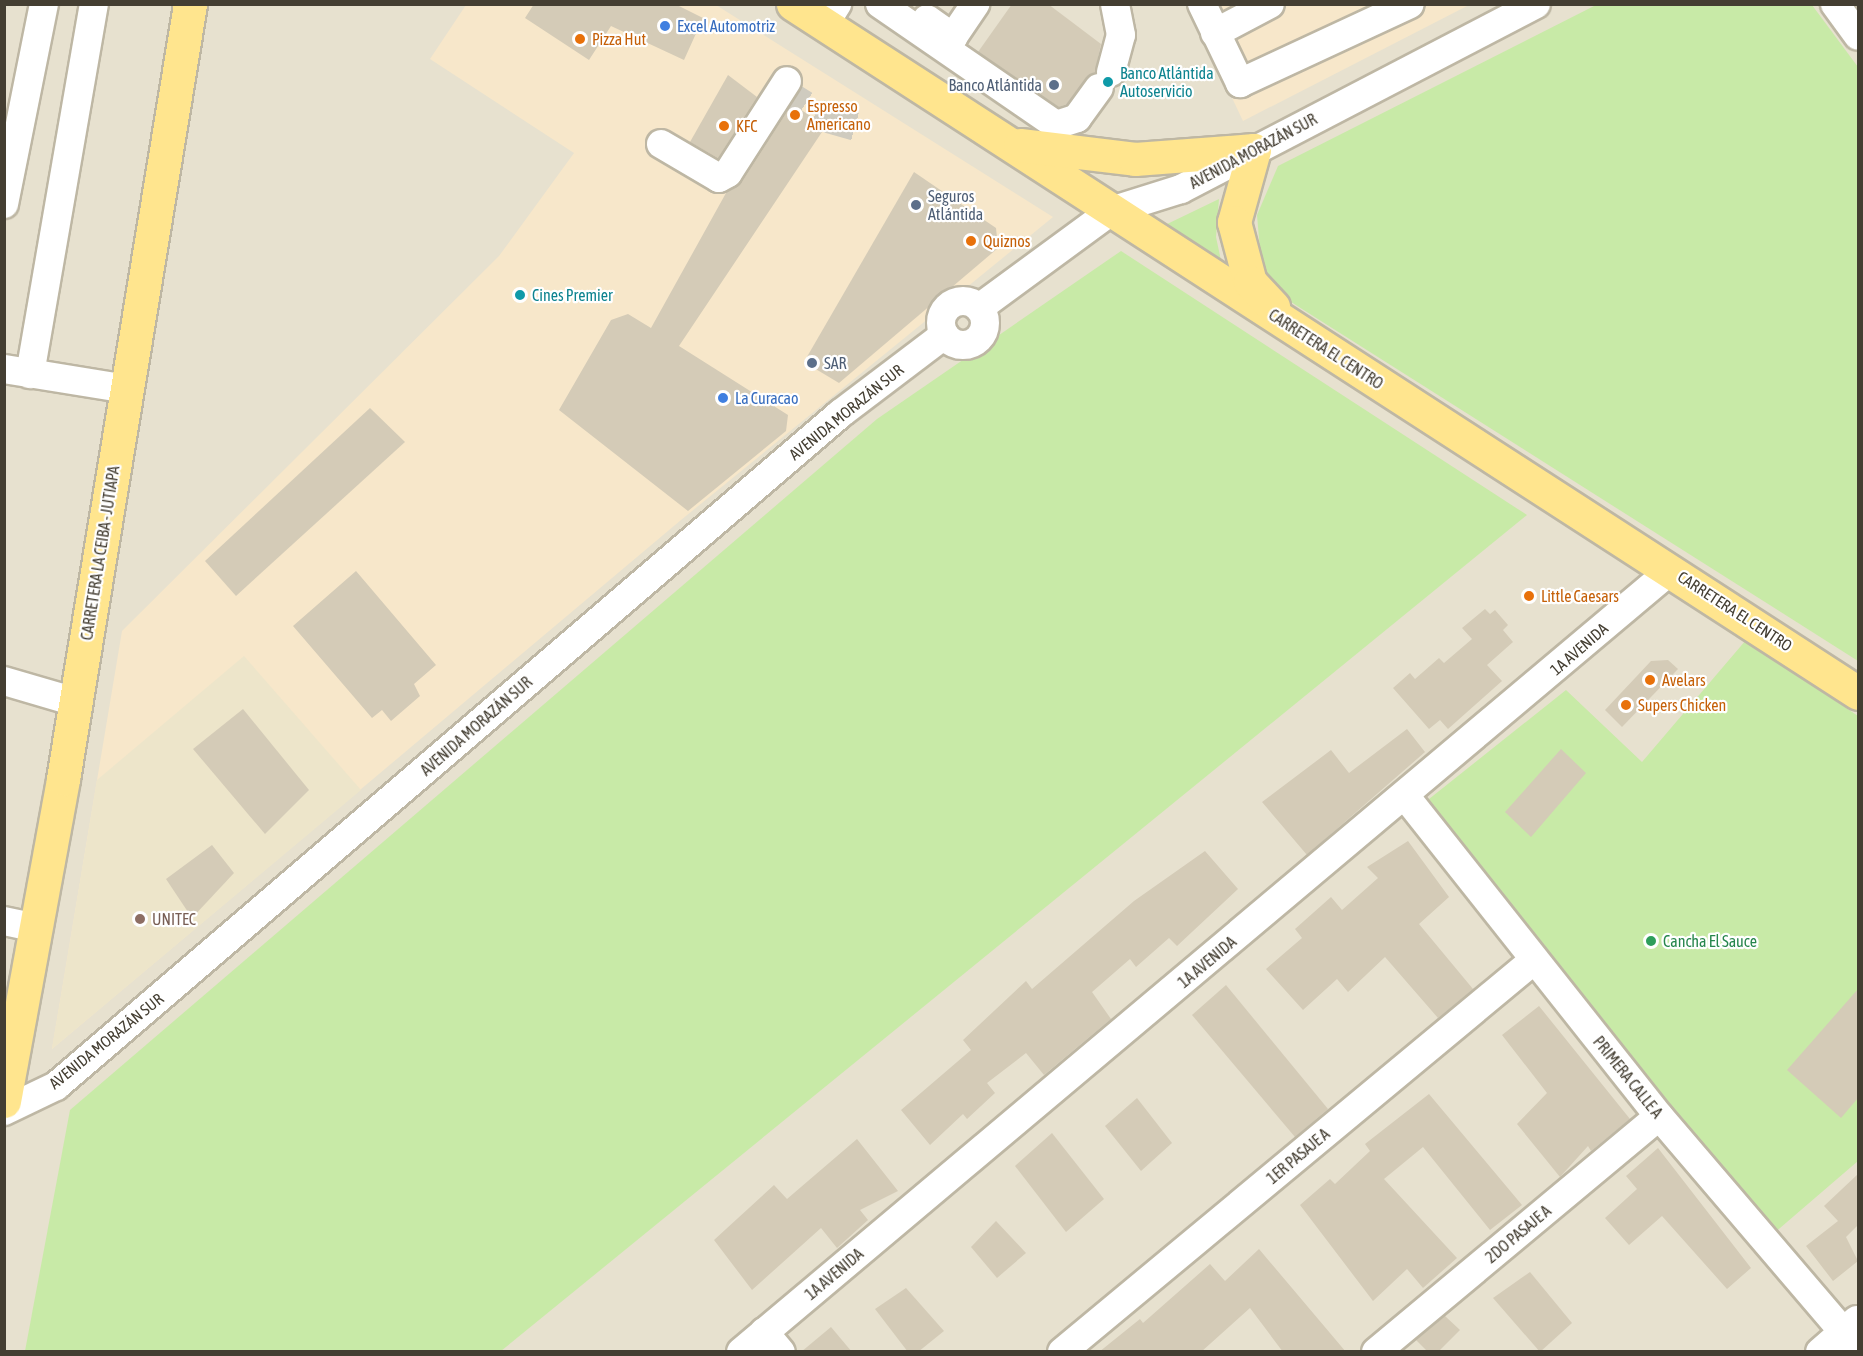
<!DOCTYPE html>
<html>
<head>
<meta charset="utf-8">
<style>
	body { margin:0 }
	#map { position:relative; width:1863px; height:1356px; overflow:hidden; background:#f2eee2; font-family:"Asap Condensed",sans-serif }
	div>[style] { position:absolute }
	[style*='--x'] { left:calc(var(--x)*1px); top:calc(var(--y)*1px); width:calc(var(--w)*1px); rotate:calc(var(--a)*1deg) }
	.residential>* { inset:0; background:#e7e1cf }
	.commercial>* { inset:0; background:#f7e7ca }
	.education>* { inset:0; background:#ede5ca }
	.green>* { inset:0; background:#c8eaa7 }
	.building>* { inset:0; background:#d4cbb7 }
	.minor-tunnel>* { height:28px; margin-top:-14px; transform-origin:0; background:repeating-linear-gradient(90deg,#cfcbbf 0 28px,transparent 0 42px) }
	.roads { filter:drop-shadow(2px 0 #beb7a4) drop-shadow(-2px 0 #beb7a4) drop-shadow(0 2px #beb7a4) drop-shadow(0 -2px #beb7a4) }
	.minor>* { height:28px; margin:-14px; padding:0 14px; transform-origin:14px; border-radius:14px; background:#fff }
	.minor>.ring { margin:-14px; padding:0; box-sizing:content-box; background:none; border:28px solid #fff; border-radius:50% }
	.major>* { height:33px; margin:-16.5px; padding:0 16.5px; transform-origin:16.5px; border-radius:16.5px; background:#ffe58e }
	.dots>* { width:16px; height:16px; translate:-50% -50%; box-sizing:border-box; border:3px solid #fff; border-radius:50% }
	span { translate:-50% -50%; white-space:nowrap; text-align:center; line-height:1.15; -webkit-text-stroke:4.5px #fff; paint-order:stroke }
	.shop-label { font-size:16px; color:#366cbe }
	.left { translate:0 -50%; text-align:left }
	.food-label { font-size:16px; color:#c56008 }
	.culture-label { font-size:16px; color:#0d838f }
	.service-label { font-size:16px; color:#4e5e75 }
	.right { translate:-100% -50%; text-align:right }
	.street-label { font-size:16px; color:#443e32 }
	.education-label { font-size:16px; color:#785e54 }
	.leisure-label { font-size:16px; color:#27864d }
	.frame { position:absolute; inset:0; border:6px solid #443e32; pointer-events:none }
</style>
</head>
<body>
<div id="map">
	<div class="residential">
		<i style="clip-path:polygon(5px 5px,1858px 5px,1858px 1351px,5px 1352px)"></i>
	</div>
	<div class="commercial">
		<i style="clip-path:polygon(466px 5px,716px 5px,1053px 217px,681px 520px,52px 1049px,122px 631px,499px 256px,574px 153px,430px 59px)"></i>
		<i style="clip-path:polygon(1188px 5px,1469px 5px,1243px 121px)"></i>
	</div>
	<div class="education">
		<i style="clip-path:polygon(244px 656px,361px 790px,52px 1049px,97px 780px)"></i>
	</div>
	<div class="green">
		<i style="clip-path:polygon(1596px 5px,1812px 5px,1858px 67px,1858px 661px,1291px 302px,1273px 285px,1261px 262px,1257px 215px,1278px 166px)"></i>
		<i style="clip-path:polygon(1219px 199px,1216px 237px,1222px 265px,1163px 226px)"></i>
		<i style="clip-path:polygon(1121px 251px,1527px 515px,501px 1351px,25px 1351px,70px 1110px,877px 419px)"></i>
		<i style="clip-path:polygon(1746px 640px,1858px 716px,1858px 1161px,1772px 1235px,1424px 803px,1566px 690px,1642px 762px)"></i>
	</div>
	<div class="building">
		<i style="clip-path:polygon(534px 4px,675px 4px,703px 18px,684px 60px,611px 26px,589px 60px,525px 18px)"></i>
		<i style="clip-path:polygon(1012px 4px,1048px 4px,1101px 44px,1095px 72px,1067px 104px,1059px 107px,978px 52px)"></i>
		<i style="clip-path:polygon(728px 75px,757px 97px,718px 158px,690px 142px)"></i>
		<i style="clip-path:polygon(792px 104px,826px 126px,679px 346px,788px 415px,786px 431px,688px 511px,559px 410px,611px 320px,628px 314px,651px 328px,726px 193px,742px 182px)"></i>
		<i style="clip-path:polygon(914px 172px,996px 228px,998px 248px,839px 383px,804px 362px)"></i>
		<i style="clip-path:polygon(370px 408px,405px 442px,236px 596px,205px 561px)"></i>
		<i style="clip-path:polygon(356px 571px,436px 665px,414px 684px,420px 696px,391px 721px,382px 710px,372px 718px,293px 626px)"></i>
		<i style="clip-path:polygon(1485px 609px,1490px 614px,1495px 610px,1508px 625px,1503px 630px,1513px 642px,1487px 665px,1502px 681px,1448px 729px,1440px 720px,1429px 729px,1393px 688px,1410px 673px,1415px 679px,1439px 658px,1444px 663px,1472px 639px,1462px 628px)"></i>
		<i style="clip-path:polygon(1668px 660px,1678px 669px,1622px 727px,1605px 710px,1651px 661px)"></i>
		<i style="clip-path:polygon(243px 709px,309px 790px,265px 834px,193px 749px)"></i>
		<i style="clip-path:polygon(1407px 729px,1425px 752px,1307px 855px,1262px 802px,1331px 750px,1349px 773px)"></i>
		<i style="clip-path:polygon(1561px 749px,1586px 773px,1531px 837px,1505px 812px)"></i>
		<i style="clip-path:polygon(1408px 841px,1449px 897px,1419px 924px,1473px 989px,1438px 1018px,1385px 957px,1348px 992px,1337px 979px,1303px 1010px,1266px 969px,1302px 938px,1295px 929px,1331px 897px,1342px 910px,1378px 878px,1367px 867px)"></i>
		<i style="clip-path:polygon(212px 845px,234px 873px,192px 918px,166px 879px)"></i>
		<i style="clip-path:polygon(1205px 851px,1238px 889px,1177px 946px,1169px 938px,1136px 967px,1130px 959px,1092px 992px,1111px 1019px,1044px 1075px,1026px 1053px,987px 1083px,995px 1093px,967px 1119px,963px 1114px,930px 1145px,901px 1110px,971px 1050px,963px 1040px,1026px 981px,1032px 989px,1134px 901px)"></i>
		<i style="clip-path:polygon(1226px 985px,1328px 1109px,1295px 1137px,1192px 1015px)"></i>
		<i style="clip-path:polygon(1858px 989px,1858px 1098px,1841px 1118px,1787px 1070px)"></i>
		<i style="clip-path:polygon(1539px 1006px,1630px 1119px,1591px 1151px,1588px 1146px,1560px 1177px,1517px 1124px,1547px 1093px,1502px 1035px)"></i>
		<i style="clip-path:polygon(1429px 1094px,1522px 1205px,1490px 1230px,1423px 1147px,1384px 1179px,1457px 1258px,1423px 1288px,1407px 1269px,1373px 1301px,1300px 1205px,1330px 1179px,1335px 1184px,1370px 1151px,1365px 1144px)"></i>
		<i style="clip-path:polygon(1137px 1098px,1172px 1143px,1141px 1171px,1105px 1126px)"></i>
		<i style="clip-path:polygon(1052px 1133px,1104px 1199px,1066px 1232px,1015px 1166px)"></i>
		<i style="clip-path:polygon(857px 1139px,898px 1191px,860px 1210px,868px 1220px,837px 1248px,821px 1228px,752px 1290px,714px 1240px,774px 1185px,787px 1199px)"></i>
		<i style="clip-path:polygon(1658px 1148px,1751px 1268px,1727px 1289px,1662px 1216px,1629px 1245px,1605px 1218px,1637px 1189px,1626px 1176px)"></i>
		<i style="clip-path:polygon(1858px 1174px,1858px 1225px,1846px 1237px,1858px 1261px,1833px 1281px,1806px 1246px,1838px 1221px,1824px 1206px)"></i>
		<i style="clip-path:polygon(996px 1221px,1026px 1253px,997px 1278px,971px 1247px)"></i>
		<i style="clip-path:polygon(1259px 1249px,1346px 1352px,1283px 1352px,1250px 1308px,1201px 1352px,1099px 1352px,1140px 1319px,1143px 1323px,1210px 1264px,1225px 1281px)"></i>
		<i style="clip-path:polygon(1530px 1272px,1572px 1323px,1540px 1352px,1493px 1298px)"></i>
		<i style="clip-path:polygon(906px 1288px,944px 1331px,918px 1352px,908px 1352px,875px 1309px)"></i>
		<i style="clip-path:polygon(1445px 1316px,1460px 1330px,1438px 1352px,1428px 1352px,1416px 1340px)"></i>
		<i style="clip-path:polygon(831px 1327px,852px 1352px,801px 1352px)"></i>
	</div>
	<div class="minor-tunnel">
		<i style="--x:781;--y:90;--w:55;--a:31.7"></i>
		<i style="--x:828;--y:119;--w:33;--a:16"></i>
	</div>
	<div class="roads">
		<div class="minor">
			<i style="--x:880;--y:4;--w:214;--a:34.5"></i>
			<i style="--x:1056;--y:125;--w:22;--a:-18"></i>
			<i style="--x:1077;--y:118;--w:37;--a:-54"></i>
			<i style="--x:1202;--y:4;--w:88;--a:64.3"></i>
			<i style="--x:1240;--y:83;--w:187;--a:-24.9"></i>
			<i style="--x:1835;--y:4;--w:39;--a:54"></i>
			<i style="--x:927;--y:19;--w:32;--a:35"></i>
			<i style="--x:953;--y:37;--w:40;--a:-56"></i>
			<i style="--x:824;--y:25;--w:25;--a:-58"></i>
			<i style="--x:1215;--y:33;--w:62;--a:-27.8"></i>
			<i style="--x:1111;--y:72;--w:38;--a:-75"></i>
			<i style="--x:1121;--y:35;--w:31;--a:-101"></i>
			<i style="--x:661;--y:144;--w:67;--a:30.4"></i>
			<i style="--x:719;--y:178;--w:10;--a:-29"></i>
			<i style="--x:728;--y:173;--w:109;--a:-57.3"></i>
			<i style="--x:4;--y:204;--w:204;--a:-78.7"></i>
			<i class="ring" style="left:941px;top:301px;width:16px;height:16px"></i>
			<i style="--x:979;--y:308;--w:164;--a:-36.3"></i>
			<i style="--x:1111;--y:211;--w:73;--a:-17.4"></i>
			<i style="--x:1181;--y:189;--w:400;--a:-27.5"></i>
			<i style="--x:4;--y:369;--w:125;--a:9.2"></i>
			<i style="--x:30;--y:374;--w:375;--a:-80.2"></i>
			<i style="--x:4;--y:681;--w:75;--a:16.3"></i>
			<i style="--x:1406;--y:797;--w:407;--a:51.6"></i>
			<i style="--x:1659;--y:1116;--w:306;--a:49.5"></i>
			<i style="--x:4;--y:921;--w:33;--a:12"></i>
			<i style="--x:4;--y:1111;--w:58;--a:-25.7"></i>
			<i style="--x:56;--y:1086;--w:1033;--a:-40.6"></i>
			<i style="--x:840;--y:414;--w:131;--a:-37.2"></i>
			<i style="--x:764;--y:1332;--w:26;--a:50"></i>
			<i style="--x:741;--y:1352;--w:1215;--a:-40.06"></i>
			<i style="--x:1062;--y:1352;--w:614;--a:-39.71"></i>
			<i style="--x:1376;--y:1352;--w:368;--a:-39.8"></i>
			<i style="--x:1820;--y:1352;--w:49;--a:-40.9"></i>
		</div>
		<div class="major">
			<i style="--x:793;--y:4;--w:1268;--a:32.9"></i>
			<i style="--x:1020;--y:145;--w:116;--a:6.9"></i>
			<i style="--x:1135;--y:159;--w:119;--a:-4.3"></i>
			<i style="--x:1254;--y:150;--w:75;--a:105.5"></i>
			<i style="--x:1234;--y:222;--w:62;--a:75.1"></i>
			<i style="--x:1250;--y:282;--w:34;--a:47"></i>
			<i style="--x:4;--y:1101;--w:327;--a:-79.6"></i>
			<i style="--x:63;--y:779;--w:785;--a:-80.69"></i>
		</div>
	</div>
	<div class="dots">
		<i style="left:665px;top:26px;background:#3f7fe0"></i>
		<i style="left:580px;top:39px;background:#e8710a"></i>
		<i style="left:1108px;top:82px;background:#0f9aa8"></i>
		<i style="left:1054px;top:85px;background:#5c6f8a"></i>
		<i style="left:795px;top:115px;background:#e8710a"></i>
		<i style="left:724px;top:126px;background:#e8710a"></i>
		<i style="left:916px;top:205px;background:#5c6f8a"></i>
		<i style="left:971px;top:241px;background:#e8710a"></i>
		<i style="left:520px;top:295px;background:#0f9aa8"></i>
		<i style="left:812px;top:363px;background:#5c6f8a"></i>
		<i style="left:723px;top:398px;background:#3f7fe0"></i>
		<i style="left:1529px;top:596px;background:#e8710a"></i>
		<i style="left:1650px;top:680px;background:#e8710a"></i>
		<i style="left:1626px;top:705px;background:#e8710a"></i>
		<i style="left:140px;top:919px;background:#8d6e63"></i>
		<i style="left:1651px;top:941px;background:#2e9e5b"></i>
	</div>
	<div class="shop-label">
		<span class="left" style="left:677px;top:26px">Excel Automotriz</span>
		<span class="left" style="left:735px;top:398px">La Curacao</span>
	</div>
	<div class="food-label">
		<span class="left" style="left:592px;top:39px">Pizza Hut</span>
		<span class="left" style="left:807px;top:115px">Espresso<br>Americano</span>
		<span class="left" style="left:736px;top:126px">KFC</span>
		<span class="left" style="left:983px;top:241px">Quiznos</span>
		<span class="left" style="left:1541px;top:596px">Little Caesars</span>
		<span class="left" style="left:1662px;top:680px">Avelars</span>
		<span class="left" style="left:1638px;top:705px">Supers Chicken</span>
	</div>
	<div class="culture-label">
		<span class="left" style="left:1120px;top:82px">Banco Atlántida<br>Autoservicio</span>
		<span class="left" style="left:532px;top:295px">Cines Premier</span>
	</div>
	<div class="service-label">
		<span class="right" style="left:1042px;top:85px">Banco Atlántida</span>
		<span class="left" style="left:928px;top:205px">Seguros<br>Atlántida</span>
		<span class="left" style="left:824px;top:363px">SAR</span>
	</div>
	<div class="street-label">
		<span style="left:1253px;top:151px;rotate:-28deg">AVENIDA MORAZÁN SUR</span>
		<span style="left:1326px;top:349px;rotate:33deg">CARRETERA EL CENTRO</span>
		<span style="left:846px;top:412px;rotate:-39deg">AVENIDA MORAZÁN SUR</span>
		<span style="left:100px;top:553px;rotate:-81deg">CARRETERA LA CEIBA - JUTIAPA</span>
		<span style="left:1735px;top:611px;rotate:33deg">CARRETERA EL CENTRO</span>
		<span style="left:1579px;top:649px;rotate:-41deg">1A AVENIDA</span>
		<span style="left:476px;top:726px;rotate:-41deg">AVENIDA MORAZÁN SUR</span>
		<span style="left:1207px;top:962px;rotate:-40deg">1A AVENIDA</span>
		<span style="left:106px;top:1041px;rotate:-39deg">AVENIDA MORAZÁN SUR</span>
		<span style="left:1628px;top:1077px;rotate:51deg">PRIMERA CALLE A</span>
		<span style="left:1298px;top:1156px;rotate:-40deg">1ER PASAJE A</span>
		<span style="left:1518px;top:1234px;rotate:-40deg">2DO PASAJE A</span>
		<span style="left:834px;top:1274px;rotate:-40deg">1A AVENIDA</span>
	</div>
	<div class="education-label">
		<span class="left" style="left:152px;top:919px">UNITEC</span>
	</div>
	<div class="leisure-label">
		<span class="left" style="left:1663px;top:941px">Cancha El Sauce</span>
	</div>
	<div class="frame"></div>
</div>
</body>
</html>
